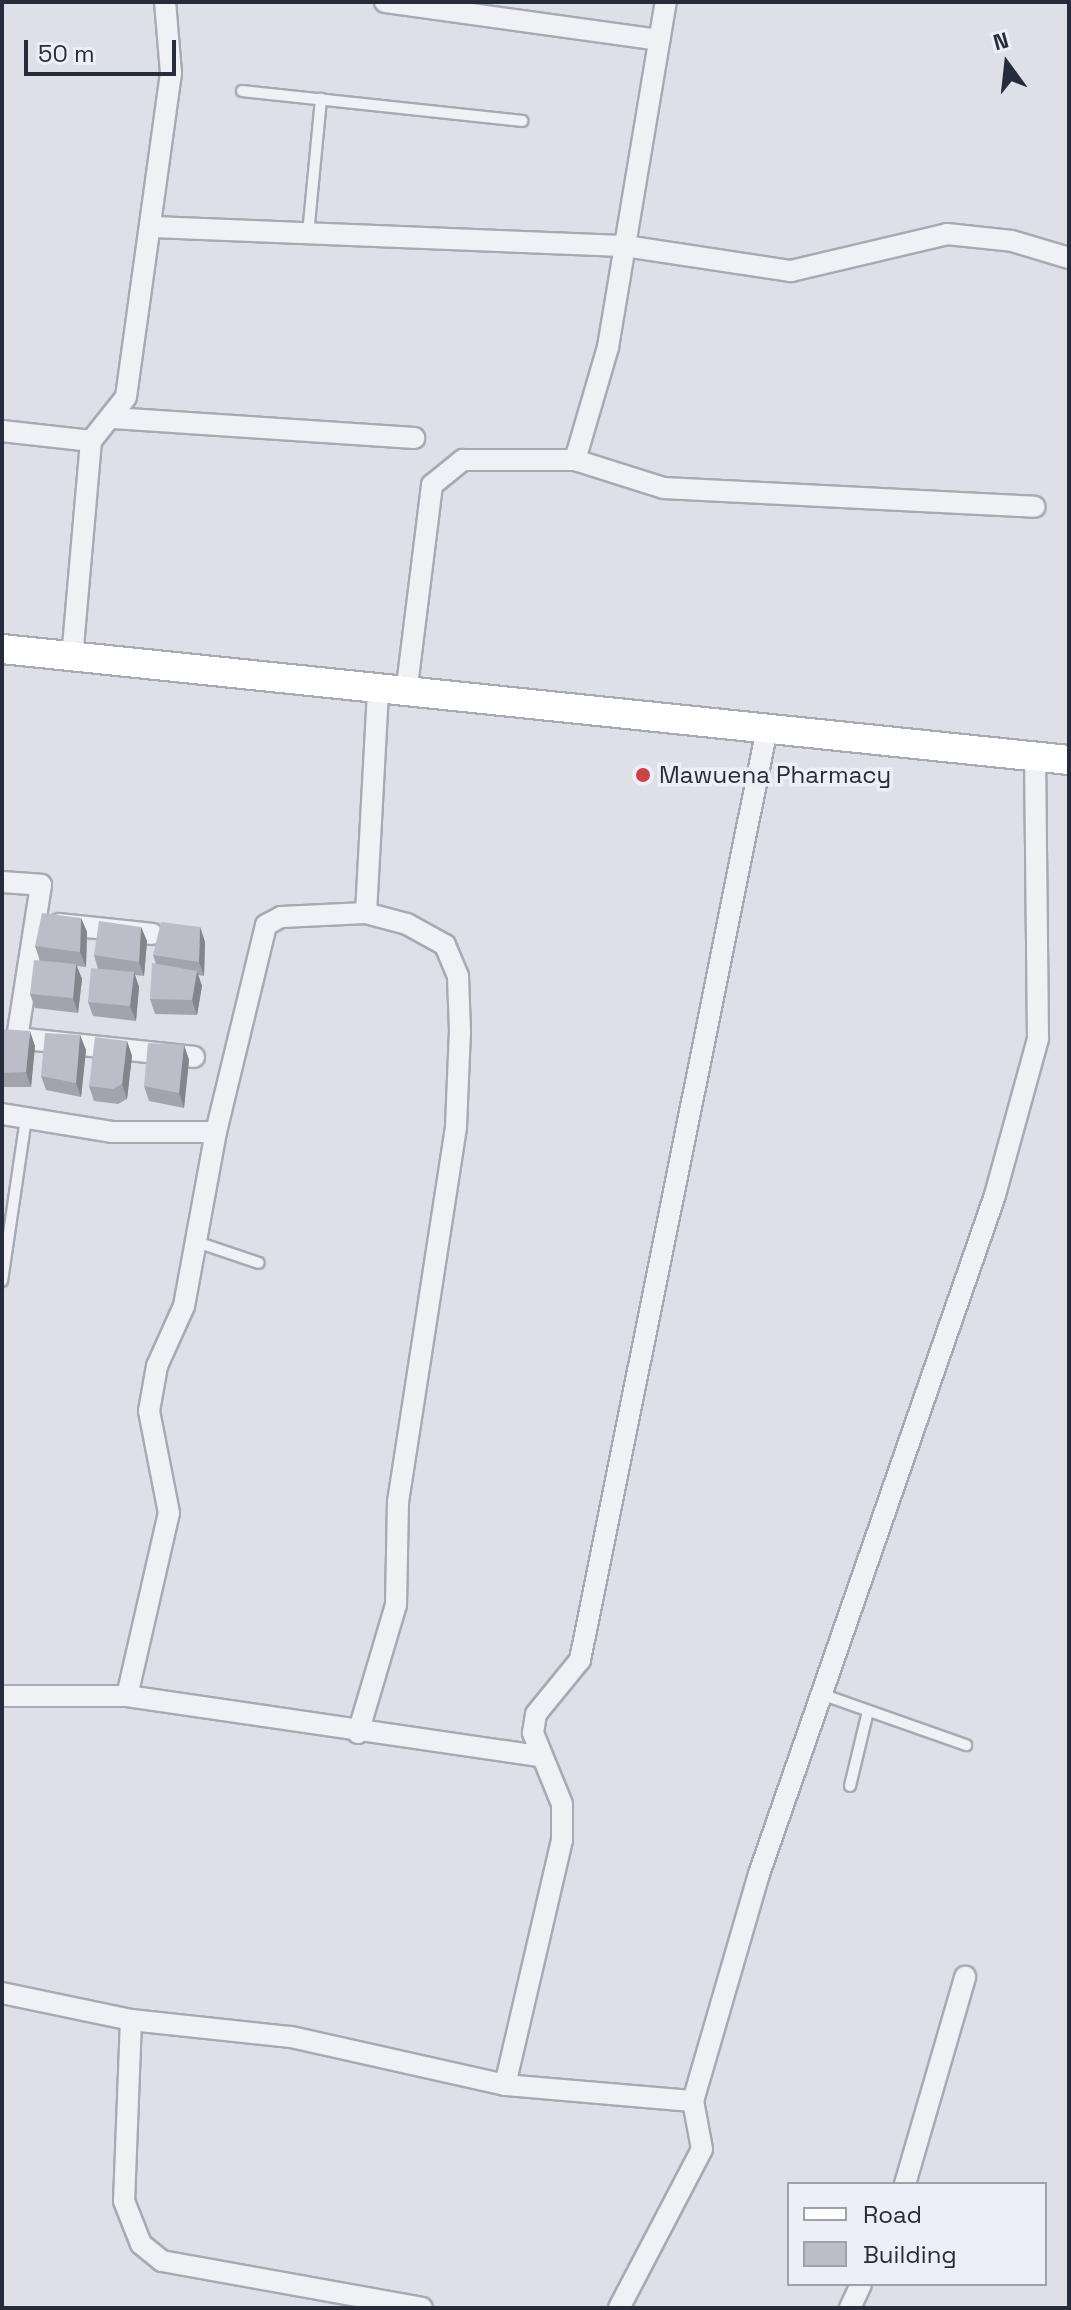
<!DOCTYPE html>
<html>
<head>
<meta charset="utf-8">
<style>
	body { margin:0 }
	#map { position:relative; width:1071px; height:2310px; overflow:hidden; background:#dde0e7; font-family:"Space Grotesk",sans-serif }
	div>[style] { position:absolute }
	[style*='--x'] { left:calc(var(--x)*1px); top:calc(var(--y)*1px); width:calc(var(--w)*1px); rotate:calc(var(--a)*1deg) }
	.roads { filter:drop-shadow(2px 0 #a6aab4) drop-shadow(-2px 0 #a6aab4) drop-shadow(0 2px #a6aab4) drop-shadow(0 -2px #a6aab4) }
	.lane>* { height:10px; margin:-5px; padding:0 5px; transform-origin:5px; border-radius:5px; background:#f0f1f5 }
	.street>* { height:20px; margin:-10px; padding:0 10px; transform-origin:10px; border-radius:10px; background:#f0f1f5 }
	.secondary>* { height:28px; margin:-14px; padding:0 14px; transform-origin:14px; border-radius:14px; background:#fff }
	.wall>* { inset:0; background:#a1a3ad }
	.shaded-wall>* { inset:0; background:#83858d }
	.building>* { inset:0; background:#bbbec9 }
	.dots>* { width:22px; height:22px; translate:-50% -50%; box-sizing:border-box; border:4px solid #eceff5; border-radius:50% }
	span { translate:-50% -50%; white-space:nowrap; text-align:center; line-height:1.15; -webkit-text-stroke:7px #eceff5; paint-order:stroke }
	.poi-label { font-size:24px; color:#272c3d }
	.left { translate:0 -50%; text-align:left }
	.frame { position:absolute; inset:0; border:4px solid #272c3d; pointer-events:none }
	.legend { position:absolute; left:787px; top:2182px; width:260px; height:104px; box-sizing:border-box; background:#eceff5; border:2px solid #9da1ab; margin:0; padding:10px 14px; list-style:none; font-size:24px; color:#272c3d }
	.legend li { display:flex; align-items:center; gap:16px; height:40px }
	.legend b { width:40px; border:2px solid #9da1ab }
	.north { position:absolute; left:967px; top:24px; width:80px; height:80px; -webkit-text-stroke:6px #eceff5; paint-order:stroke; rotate:345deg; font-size:22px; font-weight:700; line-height:32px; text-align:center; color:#272c3d }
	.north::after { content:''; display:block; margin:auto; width:28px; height:36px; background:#272c3d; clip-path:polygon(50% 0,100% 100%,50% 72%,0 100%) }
	.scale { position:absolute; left:24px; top:40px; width:152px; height:36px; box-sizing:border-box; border:4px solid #272c3d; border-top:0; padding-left:10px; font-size:24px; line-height:28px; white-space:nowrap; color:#272c3d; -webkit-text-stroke:6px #eceff5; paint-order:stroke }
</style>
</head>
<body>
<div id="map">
	<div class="roads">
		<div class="lane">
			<i style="--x:242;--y:91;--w:282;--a:6.1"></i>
			<i style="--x:308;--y:234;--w:136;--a:-84.5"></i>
			<i style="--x:197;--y:1242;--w:65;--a:18.7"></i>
			<i style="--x:2;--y:1281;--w:165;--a:-81.6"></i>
			<i style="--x:821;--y:1694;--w:154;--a:19.4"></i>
			<i style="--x:850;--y:1786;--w:77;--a:-76.5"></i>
		</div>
		<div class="street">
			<i style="--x:385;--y:2;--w:277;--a:7.9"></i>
			<i style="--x:151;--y:227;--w:474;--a:2.3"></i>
			<i style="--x:625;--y:246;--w:168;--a:8.6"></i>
			<i style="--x:791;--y:271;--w:160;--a:-13.3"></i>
			<i style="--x:947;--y:234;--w:65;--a:6.1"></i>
			<i style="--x:1012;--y:241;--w:59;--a:16.6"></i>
			<i style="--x:113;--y:418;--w:302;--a:3.8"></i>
			<i style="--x:2;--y:431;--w:90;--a:6.4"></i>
			<i style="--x:91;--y:441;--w:217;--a:95"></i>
			<i style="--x:91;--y:441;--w:56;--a:-51.5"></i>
			<i style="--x:126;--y:397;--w:327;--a:-82.1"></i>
			<i style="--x:171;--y:73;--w:71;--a:-94.8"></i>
			<i style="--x:575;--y:460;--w:93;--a:17.5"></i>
			<i style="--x:664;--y:488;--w:371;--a:2.9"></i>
			<i style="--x:406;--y:694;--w:211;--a:-82.9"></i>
			<i style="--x:432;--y:485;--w:40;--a:-39"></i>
			<i style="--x:463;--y:460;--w:112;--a:0"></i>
			<i style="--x:575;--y:460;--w:118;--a:-73.7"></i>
			<i style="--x:608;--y:347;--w:350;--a:-80.5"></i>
			<i style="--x:2;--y:882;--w:39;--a:4"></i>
			<i style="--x:41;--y:885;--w:155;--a:98.9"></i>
			<i style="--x:17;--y:1038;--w:178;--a:6.1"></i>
			<i style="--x:59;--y:924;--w:94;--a:6.1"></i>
			<i style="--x:2;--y:1114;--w:111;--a:9.3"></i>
			<i style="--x:112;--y:1132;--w:104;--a:0"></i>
			<i style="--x:216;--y:1132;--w:213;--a:-76.4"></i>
			<i style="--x:266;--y:925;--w:17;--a:-28"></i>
			<i style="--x:281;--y:917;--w:85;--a:-2.7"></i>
			<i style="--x:366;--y:913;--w:222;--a:-86.9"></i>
			<i style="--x:2;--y:1696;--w:125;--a:0"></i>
			<i style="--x:127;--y:1696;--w:415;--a:8.3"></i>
			<i style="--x:127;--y:1696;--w:188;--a:-77.1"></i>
			<i style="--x:169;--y:1513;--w:104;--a:-101.1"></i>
			<i style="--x:149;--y:1411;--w:46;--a:-79.9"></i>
			<i style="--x:157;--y:1366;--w:66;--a:-65.8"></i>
			<i style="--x:184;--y:1306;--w:177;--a:-79.6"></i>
			<i style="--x:358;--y:1733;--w:134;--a:-73.5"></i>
			<i style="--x:396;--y:1605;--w:103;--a:-88.9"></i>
			<i style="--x:398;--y:1502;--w:380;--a:-81.2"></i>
			<i style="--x:456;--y:1126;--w:95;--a:-87.6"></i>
			<i style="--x:460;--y:1031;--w:55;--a:-92.1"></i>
			<i style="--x:458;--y:976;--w:34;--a:-113"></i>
			<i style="--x:445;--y:945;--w:43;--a:-151.1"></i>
			<i style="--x:407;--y:924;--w:42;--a:-165"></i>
			<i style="--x:2;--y:1993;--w:132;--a:11.8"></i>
			<i style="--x:131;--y:2020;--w:161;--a:6.1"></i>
			<i style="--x:291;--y:2037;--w:219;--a:12.6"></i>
			<i style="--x:505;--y:2085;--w:189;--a:4.9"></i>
			<i style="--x:693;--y:2101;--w:236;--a:-73.8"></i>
			<i style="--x:759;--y:1874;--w:719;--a:-70.83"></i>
			<i style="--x:995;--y:1195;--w:162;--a:-74.6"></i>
			<i style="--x:1038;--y:1039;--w:283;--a:-90.6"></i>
			<i style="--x:131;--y:2020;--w:181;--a:92.2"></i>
			<i style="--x:124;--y:2201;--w:46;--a:68.4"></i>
			<i style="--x:141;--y:2244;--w:27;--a:39"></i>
			<i style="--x:162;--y:2261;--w:264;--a:10.2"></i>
			<i style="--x:505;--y:2085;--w:252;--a:-76.9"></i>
			<i style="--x:562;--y:1840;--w:36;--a:-90"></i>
			<i style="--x:562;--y:1804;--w:77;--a:-112.2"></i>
			<i style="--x:533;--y:1733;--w:19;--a:-81"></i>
			<i style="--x:536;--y:1714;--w:70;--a:-50.8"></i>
			<i style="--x:580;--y:1660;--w:951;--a:-78.65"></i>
			<i style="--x:905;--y:2184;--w:216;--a:-73.8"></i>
			<i style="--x:619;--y:2308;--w:179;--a:-62.4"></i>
			<i style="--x:702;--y:2149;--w:49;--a:-100.6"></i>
			<i style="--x:850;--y:2308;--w:26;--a:-65"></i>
		</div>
		<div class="secondary">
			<i style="--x:2;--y:649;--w:1073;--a:5.94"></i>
		</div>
	</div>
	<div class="wall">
		<i style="clip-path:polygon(81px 918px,87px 932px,86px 967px,77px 966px,82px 979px,78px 1013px,35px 1008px,30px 994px,40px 961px,35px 946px)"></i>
		<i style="clip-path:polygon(141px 927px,147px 941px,144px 976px,135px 975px,139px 987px,136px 1021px,93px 1016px,88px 1002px,98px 969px,94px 955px)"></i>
		<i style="clip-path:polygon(200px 927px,205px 942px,204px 976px,198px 975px,202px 986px,197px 1015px,155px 1014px,150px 999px,156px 964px,153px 955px)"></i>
		<i style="clip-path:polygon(2px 1029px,35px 1046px,31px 1087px,2px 1087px)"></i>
		<i style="clip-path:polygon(80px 1035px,86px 1050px,81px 1097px,46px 1090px,41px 1076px)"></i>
		<i style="clip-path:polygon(127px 1041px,132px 1056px,127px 1099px,118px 1104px,94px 1101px,89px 1086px)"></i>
		<i style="clip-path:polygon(184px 1045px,189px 1060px,184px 1108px,149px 1101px,144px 1086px)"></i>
	</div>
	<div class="shaded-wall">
		<i style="clip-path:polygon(81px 918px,87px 932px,86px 967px,80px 952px)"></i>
		<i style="clip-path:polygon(141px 927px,147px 941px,144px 976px,139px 962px)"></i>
		<i style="clip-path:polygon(200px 927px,205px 942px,204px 976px,199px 962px)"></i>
		<i style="clip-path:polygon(76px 964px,82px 979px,78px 1013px,73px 998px)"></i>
		<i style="clip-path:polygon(197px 971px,202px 986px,197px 1015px,192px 1000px)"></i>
		<i style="clip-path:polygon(134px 972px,139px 987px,136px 1021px,130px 1006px)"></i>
		<i style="clip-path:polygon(30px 1031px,35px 1046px,31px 1087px,26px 1072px)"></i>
		<i style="clip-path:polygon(80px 1035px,86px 1050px,81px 1097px,76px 1083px)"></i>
		<i style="clip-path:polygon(127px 1041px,132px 1056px,127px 1099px,122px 1084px)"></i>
		<i style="clip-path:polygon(184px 1045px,189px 1060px,184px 1108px,179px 1093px)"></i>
	</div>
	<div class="building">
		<i style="clip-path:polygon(42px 913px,81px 918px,80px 952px,35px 946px)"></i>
		<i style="clip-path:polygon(99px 921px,141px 927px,139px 962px,94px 955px)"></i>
		<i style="clip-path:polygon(161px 922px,200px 927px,199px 962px,153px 955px)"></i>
		<i style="clip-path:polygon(34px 960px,76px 964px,73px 998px,30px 994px)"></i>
		<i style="clip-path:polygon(152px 963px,197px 971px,192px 1000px,150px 999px)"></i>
		<i style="clip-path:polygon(91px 968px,134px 972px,130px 1006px,88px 1002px)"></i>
		<i style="clip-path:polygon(2px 1029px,30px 1031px,26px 1072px,2px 1073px)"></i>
		<i style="clip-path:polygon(45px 1033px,80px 1035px,76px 1083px,41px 1076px)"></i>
		<i style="clip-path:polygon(95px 1037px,127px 1041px,122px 1084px,113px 1089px,89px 1086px)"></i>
		<i style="clip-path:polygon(148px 1043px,184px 1045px,179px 1093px,144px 1086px)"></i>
	</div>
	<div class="dots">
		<i style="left:643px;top:775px;background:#cb4345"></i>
	</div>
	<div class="poi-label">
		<span class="left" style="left:659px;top:775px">Mawuena Pharmacy</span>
	</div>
	<div class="frame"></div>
	<ul class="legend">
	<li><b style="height:10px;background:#fff"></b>Road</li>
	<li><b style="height:22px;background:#bbbec9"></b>Building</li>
	</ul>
	<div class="north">N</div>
	<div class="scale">50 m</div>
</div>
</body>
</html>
